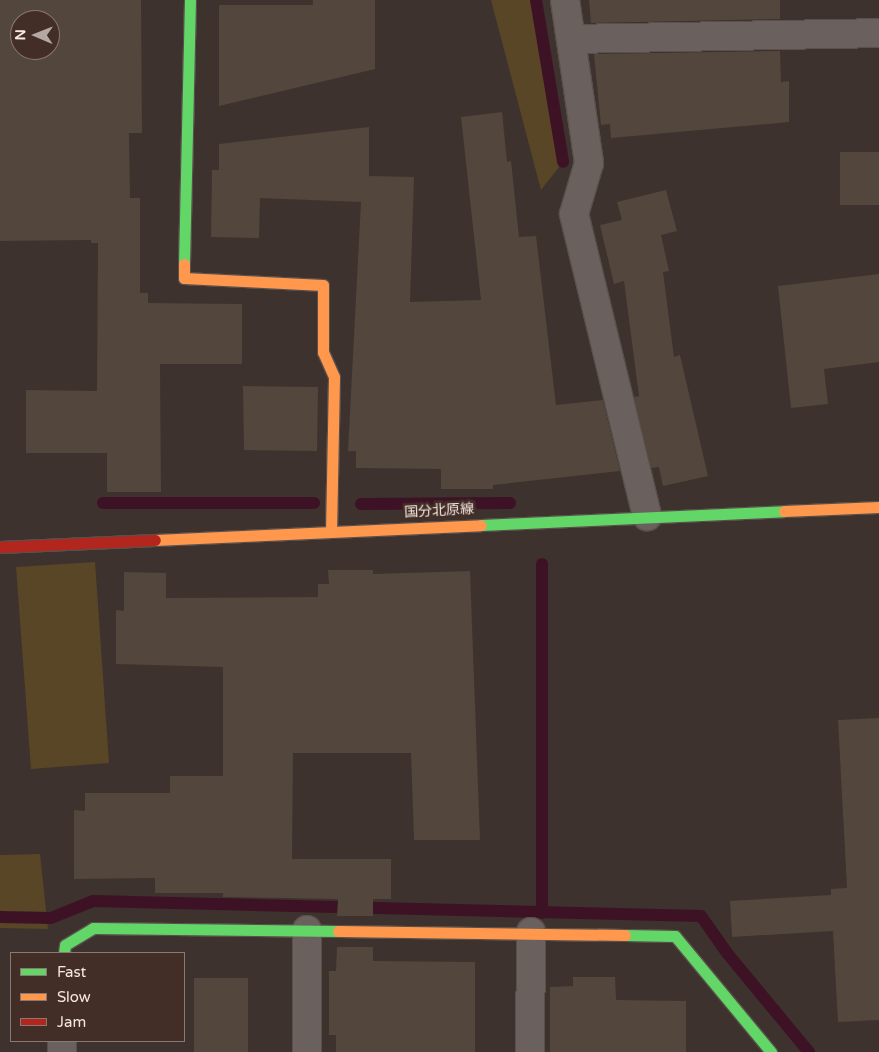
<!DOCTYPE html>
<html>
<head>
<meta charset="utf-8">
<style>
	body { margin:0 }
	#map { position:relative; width:879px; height:1052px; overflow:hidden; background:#3d322d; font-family:"Varela Round","Noto Sans JP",sans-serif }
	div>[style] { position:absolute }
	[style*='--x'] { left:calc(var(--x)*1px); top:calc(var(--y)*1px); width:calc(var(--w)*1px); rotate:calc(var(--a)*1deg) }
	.green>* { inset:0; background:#584626 }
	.stream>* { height:12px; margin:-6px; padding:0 6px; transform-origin:6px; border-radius:6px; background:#3e1225 }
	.building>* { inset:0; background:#53463c }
	.roads { filter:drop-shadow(1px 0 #5a504b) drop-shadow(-1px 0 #5a504b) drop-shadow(0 1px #5a504b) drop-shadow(0 -1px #5a504b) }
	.street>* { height:28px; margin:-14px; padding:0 14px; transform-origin:14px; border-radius:14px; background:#6a615e }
	.fast>* { height:11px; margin:-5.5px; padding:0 5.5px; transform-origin:5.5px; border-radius:5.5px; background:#63d668 }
	.slow>* { height:11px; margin:-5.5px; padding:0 5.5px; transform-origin:5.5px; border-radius:5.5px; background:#ff974d }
	.jam>* { height:11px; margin:-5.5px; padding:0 5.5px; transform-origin:5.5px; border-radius:5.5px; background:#b3261e }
	span { translate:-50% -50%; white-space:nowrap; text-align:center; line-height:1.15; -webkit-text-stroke:5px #432e27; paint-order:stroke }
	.street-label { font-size:14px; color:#f5e7e2 }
	.legend { position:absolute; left:10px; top:952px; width:175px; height:90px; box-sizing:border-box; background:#432e27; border:1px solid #8a7872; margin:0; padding:6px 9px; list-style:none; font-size:15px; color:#f5e7e2 }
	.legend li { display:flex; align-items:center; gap:10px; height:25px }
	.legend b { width:25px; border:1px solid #8a7872 }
	.north { position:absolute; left:10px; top:10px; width:50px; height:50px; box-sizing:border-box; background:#432e27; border:1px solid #8a7872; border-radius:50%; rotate:271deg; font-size:14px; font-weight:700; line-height:20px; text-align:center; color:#f5e7e2 }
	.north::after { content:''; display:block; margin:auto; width:18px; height:22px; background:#b5a8a3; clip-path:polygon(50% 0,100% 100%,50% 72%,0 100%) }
</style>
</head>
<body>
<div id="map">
	<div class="green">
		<i style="clip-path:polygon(491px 0,536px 0,563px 162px,541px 190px)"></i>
		<i style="clip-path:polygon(95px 562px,109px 763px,31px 769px,16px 567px)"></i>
		<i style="clip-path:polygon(40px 854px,48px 929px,0 928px,0 855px)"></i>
	</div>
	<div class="stream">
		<i style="--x:536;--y:0;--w:164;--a:80.5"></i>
		<i style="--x:103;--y:503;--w:211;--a:0"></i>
		<i style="--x:361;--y:504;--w:149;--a:-0.4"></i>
		<i style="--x:542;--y:564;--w:349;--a:90"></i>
		<i style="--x:0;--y:917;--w:51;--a:1.1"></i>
		<i style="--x:51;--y:918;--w:45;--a:-22"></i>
		<i style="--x:93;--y:901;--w:608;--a:1.41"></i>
		<i style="--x:701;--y:916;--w:45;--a:54.9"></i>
		<i style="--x:727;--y:953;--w:129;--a:50.4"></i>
	</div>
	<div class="building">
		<i style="clip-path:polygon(evenodd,0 0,141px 0,142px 133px,129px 133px,130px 198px,140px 198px,140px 293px,148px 293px,148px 303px,242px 304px,242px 364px,160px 364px,161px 492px,107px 492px,107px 453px,26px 453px,26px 390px,97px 391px,98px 243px,91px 243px,91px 240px,0 241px,0 0,20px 20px,50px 20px,50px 50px,20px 50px,20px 20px)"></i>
		<i style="clip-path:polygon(313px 0,375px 0,375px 69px,219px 106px,219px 5px,313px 5px)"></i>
		<i style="clip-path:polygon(589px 0,780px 0,780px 19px,591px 23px)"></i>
		<i style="clip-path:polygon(780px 51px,781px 82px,789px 81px,789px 122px,611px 138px,610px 124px,601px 125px,594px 54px)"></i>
		<i style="clip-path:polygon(502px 112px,507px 162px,511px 161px,519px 237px,536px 236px,556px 405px,603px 400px,620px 471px,493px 485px,493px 489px,441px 489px,441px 469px,356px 468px,356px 451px,348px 451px,361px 202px,260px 198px,259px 238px,211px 237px,212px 170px,219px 170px,219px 144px,369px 127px,369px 176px,414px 177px,410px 302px,481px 300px,461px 117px)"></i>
		<i style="clip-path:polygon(840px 152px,879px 152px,879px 205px,840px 205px)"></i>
		<i style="clip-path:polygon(666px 190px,677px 231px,661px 235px,669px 271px,663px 272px,674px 357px,680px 355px,708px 476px,663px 486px,659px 467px,651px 468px,634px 397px,639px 396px,624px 281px,614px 284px,600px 225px,622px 220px,617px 202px)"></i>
		<i style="clip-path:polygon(879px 274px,879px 362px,824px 369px,828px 404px,791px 408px,778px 286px)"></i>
		<i style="clip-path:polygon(243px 386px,318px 387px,317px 451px,244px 450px)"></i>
		<i style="clip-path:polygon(328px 570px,373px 570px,373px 574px,470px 571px,480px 840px,414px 840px,411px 753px,293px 753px,292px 859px,391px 859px,391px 899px,373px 899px,373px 916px,337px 916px,338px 899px,223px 897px,223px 893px,155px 893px,155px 878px,74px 879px,74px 810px,85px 811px,85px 793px,170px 793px,170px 776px,223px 776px,223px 667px,116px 664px,116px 610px,124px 611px,124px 572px,166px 573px,166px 598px,318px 597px,318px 584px,329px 584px)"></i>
		<i style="clip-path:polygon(879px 718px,879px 1020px,838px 1022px,833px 931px,732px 937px,730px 901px,831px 895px,831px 889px,847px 888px,838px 720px)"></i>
		<i style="clip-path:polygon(337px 947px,373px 947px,373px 961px,475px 962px,475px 1052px,336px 1052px,336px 1035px,329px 1035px,329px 971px,336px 971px)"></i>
		<i style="clip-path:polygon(573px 977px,615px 977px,616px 1000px,686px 1001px,686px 1052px,550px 1052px,550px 987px,573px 986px)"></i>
		<i style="clip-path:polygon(194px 978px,248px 978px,248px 1052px,194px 1052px)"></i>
	</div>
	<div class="roads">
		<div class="street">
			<i style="--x:565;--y:0;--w:165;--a:81.6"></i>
			<i style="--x:589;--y:163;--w:53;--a:106.4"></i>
			<i style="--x:574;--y:214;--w:311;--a:76.4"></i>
			<i style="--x:571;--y:39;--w:308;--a:-1.1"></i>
			<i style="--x:62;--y:1052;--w:11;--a:-90"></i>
			<i style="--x:307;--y:1052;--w:122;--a:-90"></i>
			<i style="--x:530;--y:1052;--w:120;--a:-89.5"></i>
		</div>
		<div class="fast">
			<i style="--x:184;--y:264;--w:264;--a:-88.7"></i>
			<i style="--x:481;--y:525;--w:303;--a:-2.6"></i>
			<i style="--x:625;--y:935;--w:50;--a:1.1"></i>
			<i style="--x:675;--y:936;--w:151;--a:50.4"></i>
			<i style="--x:64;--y:953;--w:8;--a:-83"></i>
			<i style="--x:65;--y:945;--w:33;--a:-31"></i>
			<i style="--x:93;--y:928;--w:245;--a:0.7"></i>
		</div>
		<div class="slow">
			<i style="--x:184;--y:264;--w:14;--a:90"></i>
			<i style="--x:184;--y:278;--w:139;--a:2.9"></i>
			<i style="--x:323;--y:285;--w:67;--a:90"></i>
			<i style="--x:323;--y:352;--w:27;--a:66"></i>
			<i style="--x:334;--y:377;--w:155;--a:91.1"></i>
			<i style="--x:784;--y:511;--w:95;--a:-2.4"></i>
			<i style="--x:155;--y:540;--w:326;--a:-2.6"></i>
			<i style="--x:338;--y:931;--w:287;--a:0.8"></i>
		</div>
		<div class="jam">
			<i style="--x:0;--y:547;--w:155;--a:-2.6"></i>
		</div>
	</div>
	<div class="street-label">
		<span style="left:439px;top:511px;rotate:-3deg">国分北原線</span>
	</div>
	<ul class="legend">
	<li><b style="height:6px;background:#63d668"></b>Fast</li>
	<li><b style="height:6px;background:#ff974d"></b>Slow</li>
	<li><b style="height:6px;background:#b3261e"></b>Jam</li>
	</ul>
	<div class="north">N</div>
</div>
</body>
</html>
